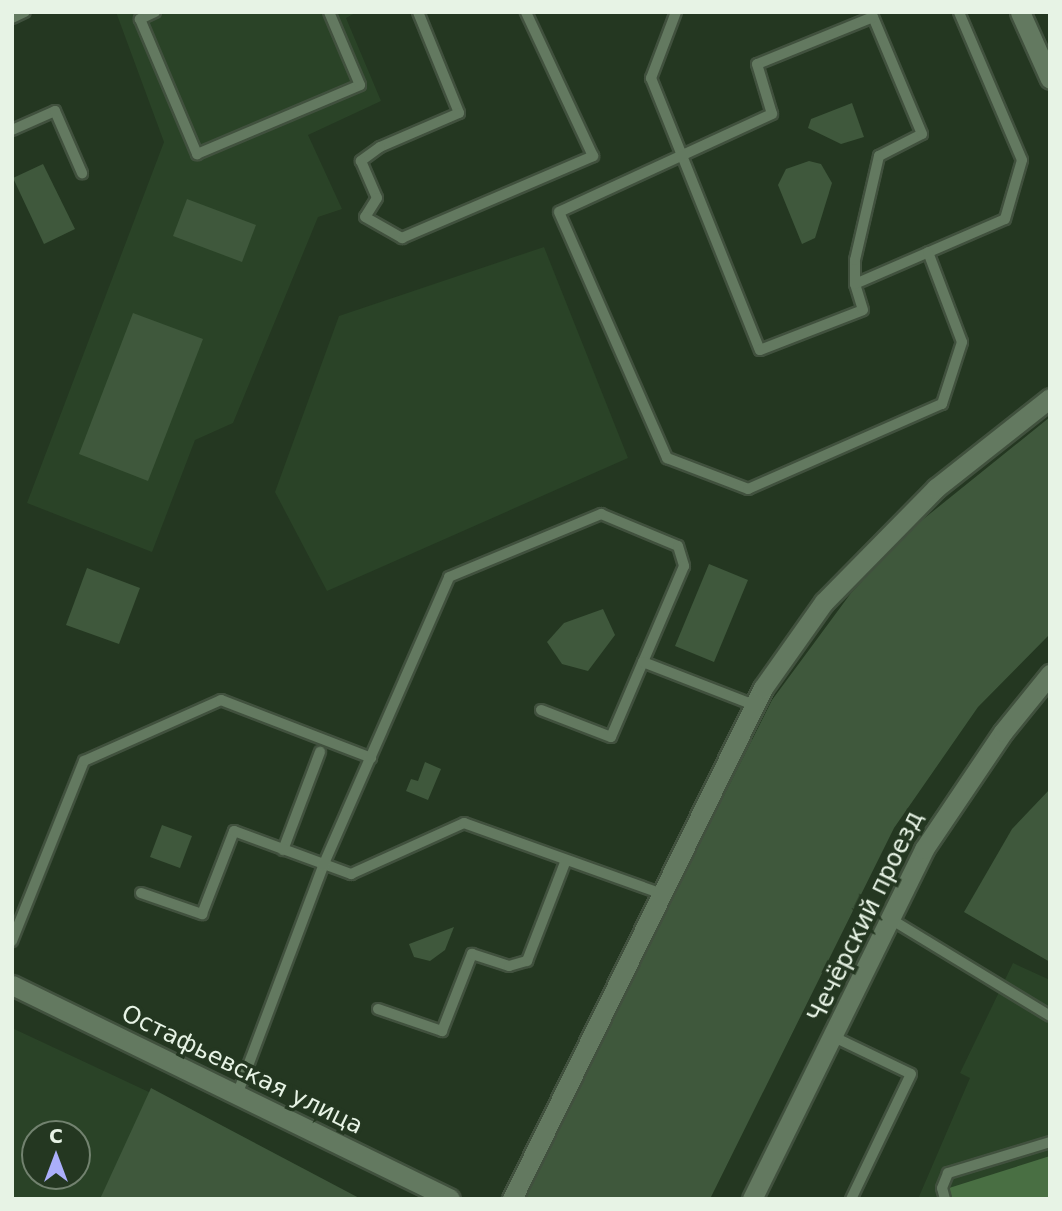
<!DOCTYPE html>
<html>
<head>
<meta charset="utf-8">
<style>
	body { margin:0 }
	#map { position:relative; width:1062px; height:1211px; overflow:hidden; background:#243721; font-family:"DejaVu Sans",sans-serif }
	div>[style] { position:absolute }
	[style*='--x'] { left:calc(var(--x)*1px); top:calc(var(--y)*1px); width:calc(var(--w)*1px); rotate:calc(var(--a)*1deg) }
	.built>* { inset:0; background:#2a4327 }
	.green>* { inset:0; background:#3f583c }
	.water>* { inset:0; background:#496f43 }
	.roads { filter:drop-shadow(2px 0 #41513e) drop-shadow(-2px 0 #41513e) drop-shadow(0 2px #41513e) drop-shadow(0 -2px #41513e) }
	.service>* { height:10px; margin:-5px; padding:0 5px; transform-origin:5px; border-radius:5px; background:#637960 }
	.minor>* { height:19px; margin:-9.5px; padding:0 9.5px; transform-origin:9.5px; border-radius:9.5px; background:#637960 }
	.tertiary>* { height:19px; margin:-9.5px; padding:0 9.5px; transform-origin:9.5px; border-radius:9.5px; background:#637960 }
	.secondary>* { height:19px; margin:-9.5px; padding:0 9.5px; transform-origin:9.5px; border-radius:9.5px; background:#637960 }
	span { translate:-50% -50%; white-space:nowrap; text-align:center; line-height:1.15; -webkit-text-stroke:7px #243721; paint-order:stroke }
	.street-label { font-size:24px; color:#e7f3e5 }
	.frame { position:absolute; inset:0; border:14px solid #e7f3e5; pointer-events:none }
	.north { position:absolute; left:21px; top:1120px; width:70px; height:70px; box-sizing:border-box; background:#243721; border:2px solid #72826f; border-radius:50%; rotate:0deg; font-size:19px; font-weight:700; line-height:28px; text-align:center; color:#e7f3e5 }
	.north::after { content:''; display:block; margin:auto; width:24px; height:32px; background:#abaffb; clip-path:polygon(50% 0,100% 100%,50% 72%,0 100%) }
</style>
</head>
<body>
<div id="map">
	<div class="built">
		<i style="clip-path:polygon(116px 12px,357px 12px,346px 18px,381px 101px,308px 135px,342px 209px,318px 217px,233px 423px,195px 440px,152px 552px,27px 503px,164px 142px)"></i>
		<i style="clip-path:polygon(544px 247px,628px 458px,327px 591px,275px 492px,339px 316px)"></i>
		<i style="clip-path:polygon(1013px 963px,1050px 980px,1050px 1199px,918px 1199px,970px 1078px,960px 1073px)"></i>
		<i style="clip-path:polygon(evenodd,12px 1028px,151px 1093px,102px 1199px,12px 1199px,12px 1028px,35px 1134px,77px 1134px,77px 1176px,35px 1176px,35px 1134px)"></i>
	</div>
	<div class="green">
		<i style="clip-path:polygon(852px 103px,864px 137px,841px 144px,808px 128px,811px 119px)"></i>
		<i style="clip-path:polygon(809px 161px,821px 164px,832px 183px,815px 238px,802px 244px,778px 185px,786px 169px)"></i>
		<i style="clip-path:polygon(43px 164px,75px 229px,44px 244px,13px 178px)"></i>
		<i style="clip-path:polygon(187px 199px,256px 225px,242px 262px,173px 236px)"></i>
		<i style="clip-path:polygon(133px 313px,203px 339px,148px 481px,79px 454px)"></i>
		<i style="clip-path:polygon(1050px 417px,1050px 634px,978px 707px,894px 828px,710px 1199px,527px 1199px,528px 1186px,772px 700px,851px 593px,911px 529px)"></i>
		<i style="clip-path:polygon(709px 564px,748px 580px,714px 662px,675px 646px)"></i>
		<i style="clip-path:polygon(87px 568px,140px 588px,119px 644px,66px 625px)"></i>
		<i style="clip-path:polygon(603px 609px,615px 635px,588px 671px,562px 664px,547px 642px,564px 623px)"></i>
		<i style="clip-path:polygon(425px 762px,441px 769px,428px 800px,406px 791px,411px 779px,418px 781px)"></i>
		<i style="clip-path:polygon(1050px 789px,1050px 962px,964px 912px,1012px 829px)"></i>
		<i style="clip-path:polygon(162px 825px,192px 836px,180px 868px,150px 857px)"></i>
		<i style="clip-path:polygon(454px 927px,445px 950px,430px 961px,414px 957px,409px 944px)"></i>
		<i style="clip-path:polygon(151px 1088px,361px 1199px,100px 1199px)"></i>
	</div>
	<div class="water">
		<i style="clip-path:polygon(1050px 1156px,1050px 1199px,952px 1199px,949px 1188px)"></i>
	</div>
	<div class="roads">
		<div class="service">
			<i style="--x:155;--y:12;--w:17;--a:155"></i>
			<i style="--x:140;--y:19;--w:147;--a:67.1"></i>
			<i style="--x:197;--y:154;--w:177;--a:-22.9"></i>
			<i style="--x:360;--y:85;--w:79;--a:-113"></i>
			<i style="--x:418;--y:12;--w:109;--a:67.9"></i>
			<i style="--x:459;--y:113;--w:86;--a:156.7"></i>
			<i style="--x:380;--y:147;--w:24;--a:144"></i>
			<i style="--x:361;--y:161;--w:40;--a:66.6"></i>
			<i style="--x:377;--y:198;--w:22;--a:122"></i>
			<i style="--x:365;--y:217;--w:43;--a:29.6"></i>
			<i style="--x:402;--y:238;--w:208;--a:-23.2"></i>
			<i style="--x:593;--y:156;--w:159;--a:-115"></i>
			<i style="--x:676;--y:12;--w:71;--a:110.7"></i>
			<i style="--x:651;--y:78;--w:293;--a:68.2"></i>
			<i style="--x:760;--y:350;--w:110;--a:-21.2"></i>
			<i style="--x:863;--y:310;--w:27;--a:-107"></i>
			<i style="--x:855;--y:284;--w:163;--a:-23.4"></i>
			<i style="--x:1005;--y:219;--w:61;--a:-73.9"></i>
			<i style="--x:1022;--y:160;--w:161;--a:-113.1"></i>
			<i style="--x:12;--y:18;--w:14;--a:-25"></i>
			<i style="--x:12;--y:130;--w:47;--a:-23.8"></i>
			<i style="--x:55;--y:111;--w:68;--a:66.5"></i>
			<i style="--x:855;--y:284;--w:24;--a:-90"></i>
			<i style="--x:855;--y:260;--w:107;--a:-77"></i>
			<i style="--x:879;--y:156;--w:48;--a:-27.1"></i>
			<i style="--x:922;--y:134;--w:127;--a:-112.7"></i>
			<i style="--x:873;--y:17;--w:125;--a:157.9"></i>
			<i style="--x:757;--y:64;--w:52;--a:73.3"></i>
			<i style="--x:772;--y:114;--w:234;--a:155.3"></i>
			<i style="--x:559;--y:212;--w:269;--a:66.3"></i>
			<i style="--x:667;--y:458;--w:87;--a:20.9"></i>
			<i style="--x:748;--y:489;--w:212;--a:-23.7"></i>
			<i style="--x:942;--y:404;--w:65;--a:-72.1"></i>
			<i style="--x:962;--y:342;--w:96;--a:-110.7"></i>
			<i style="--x:541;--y:710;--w:75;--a:21.1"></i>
			<i style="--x:611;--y:737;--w:82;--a:-66.9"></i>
			<i style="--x:283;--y:850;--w:105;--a:-69.3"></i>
			<i style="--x:141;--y:893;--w:65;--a:19"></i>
			<i style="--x:202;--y:914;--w:89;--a:-68.9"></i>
			<i style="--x:234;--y:831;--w:125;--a:20.2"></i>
			<i style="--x:351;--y:874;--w:124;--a:-24.3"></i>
			<i style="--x:464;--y:823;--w:210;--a:19.7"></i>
			<i style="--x:889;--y:918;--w:188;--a:31.3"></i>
			<i style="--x:12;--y:941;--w:194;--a:-68.2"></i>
			<i style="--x:84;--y:761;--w:150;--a:-24"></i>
			<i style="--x:221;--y:700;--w:161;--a:21.1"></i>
			<i style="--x:378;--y:1009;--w:68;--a:19"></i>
			<i style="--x:442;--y:1031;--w:83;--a:-68.7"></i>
			<i style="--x:472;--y:954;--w:39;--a:18"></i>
			<i style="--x:509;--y:966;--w:19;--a:-16"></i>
			<i style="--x:527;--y:961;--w:108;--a:-68.9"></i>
			<i style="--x:834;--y:1037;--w:85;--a:25.7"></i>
			<i style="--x:911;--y:1074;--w:139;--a:115.6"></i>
			<i style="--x:237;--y:1095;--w:245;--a:-69.4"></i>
			<i style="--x:323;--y:866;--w:315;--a:-66.4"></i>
			<i style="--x:449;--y:577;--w:165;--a:-22.5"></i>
			<i style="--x:601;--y:514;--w:83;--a:22.6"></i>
			<i style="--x:678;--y:546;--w:21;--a:73"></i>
			<i style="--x:684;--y:566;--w:104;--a:113.1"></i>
			<i style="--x:643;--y:662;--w:119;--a:21.2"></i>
			<i style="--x:945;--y:1199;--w:11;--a:-105"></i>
			<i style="--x:942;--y:1188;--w:16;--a:-68"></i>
			<i style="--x:948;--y:1173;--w:107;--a:-16.9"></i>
		</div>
		<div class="minor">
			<i style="--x:512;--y:1199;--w:569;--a:-63.84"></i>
			<i style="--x:763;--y:688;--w:105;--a:-54.7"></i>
			<i style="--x:824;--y:602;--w:160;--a:-45.5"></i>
			<i style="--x:936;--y:488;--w:145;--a:-38.3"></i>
		</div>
		<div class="tertiary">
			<i style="--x:1020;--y:12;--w:73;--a:65.9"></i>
			<i style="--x:12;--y:985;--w:487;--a:26"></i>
		</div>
		<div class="secondary">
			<i style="--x:752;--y:1199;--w:390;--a:-63.8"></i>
			<i style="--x:924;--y:849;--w:141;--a:-56"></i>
			<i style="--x:1003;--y:732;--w:75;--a:-51"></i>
		</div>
	</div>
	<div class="street-label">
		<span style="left:866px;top:917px;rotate:-64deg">Чечёрский проезд</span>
		<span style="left:242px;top:1070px;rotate:26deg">Остафьевская улица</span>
	</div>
	<div class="frame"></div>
	<div class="north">С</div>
</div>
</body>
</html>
